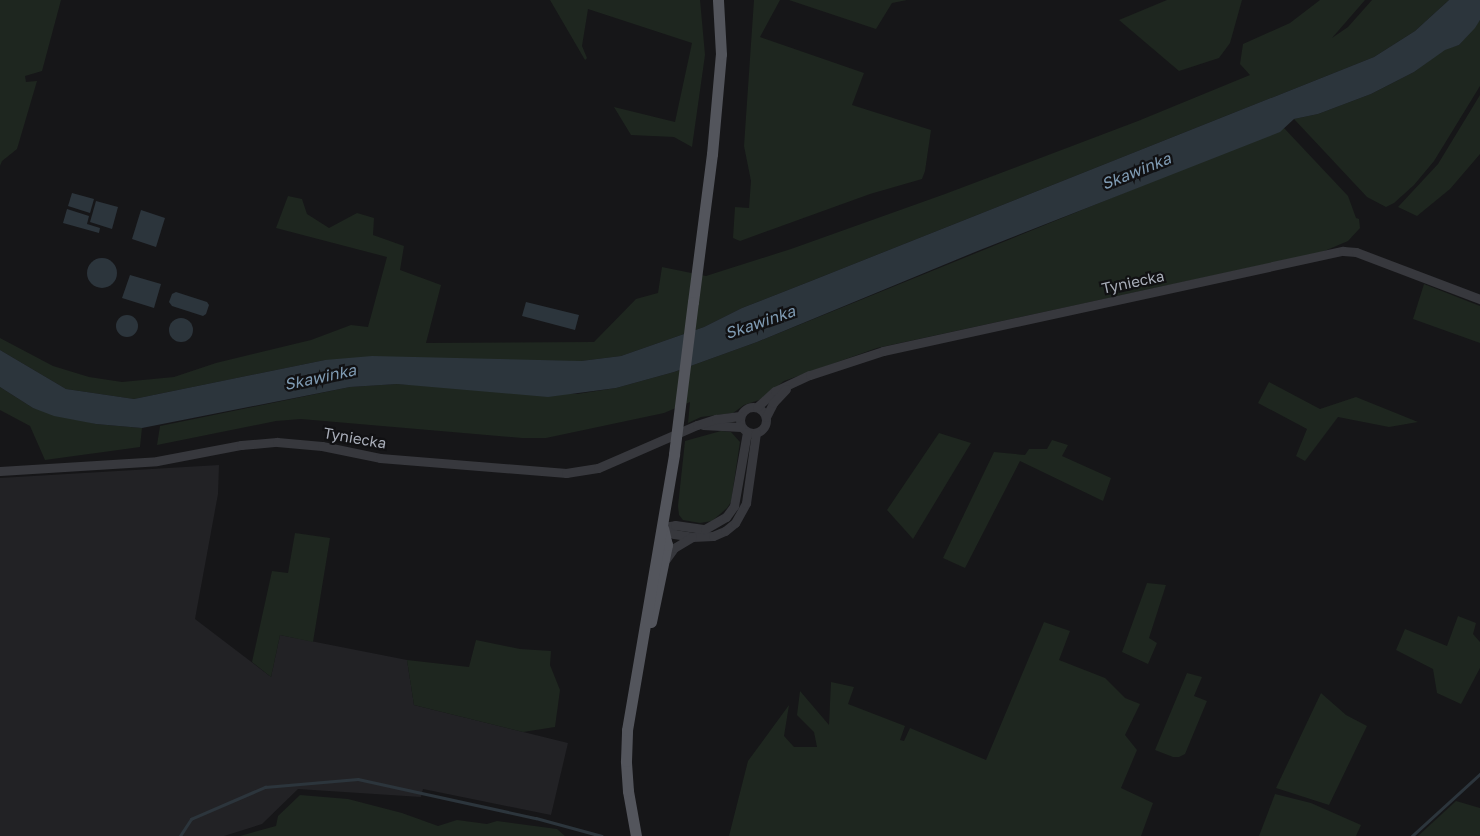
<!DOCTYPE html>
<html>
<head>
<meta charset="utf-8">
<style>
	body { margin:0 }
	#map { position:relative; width:1480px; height:836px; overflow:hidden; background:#161618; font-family:"Golos Text",sans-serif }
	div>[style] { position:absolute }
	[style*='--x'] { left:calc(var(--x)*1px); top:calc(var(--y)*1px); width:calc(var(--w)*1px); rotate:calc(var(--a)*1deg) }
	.built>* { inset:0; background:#222225 }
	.green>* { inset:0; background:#1e261f }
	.water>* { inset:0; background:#2c353c }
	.round { border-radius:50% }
	.stream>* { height:2.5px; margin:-1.25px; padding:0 1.25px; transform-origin:1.25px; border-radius:1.25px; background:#2c353c }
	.minor>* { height:9px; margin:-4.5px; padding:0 4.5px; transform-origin:4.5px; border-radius:4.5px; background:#37383d }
	.minor>.ring { margin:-4.5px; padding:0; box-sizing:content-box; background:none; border:9px solid #37383d; border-radius:50% }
	.major>* { height:11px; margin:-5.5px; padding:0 5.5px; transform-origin:5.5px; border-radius:5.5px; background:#53555c }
	.major-bridge>* { height:11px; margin:-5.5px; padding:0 5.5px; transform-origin:5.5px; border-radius:5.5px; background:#53555c }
	span { translate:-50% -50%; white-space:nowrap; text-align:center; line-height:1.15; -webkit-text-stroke:4.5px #111113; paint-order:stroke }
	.street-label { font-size:15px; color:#a8adb8 }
	.water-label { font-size:16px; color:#7f9bb3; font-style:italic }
</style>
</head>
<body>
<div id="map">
	<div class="built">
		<i style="clip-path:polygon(219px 465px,218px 494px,195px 619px,271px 677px,280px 635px,407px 660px,414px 705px,568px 743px,551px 815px,423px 789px,421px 797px,298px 789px,262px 824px,224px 836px,0 836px,0 478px)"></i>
	</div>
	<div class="green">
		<i style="clip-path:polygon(0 0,61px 0,42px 71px,25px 76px,26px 82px,37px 81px,17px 149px,2px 161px,0 166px)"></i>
		<i style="clip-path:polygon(550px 0,700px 0,705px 55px,692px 147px,674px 137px,631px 135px,614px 107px,675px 122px,692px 43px,588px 9px,582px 46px,587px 58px,585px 60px)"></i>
		<i style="clip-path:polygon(754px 0,780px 0,760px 37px,864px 73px,852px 105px,931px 130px,925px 171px,922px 179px,870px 194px,740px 241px,733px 238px,735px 207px,749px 208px,751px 181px,744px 146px)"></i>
		<i style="clip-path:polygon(789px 0,907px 0,892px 3px,876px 29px)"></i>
		<i style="clip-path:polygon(1167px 0,1242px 0,1230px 43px,1219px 58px,1179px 71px,1119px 20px)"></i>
		<i style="clip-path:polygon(1320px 0,1365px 0,1332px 38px,1348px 27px,1372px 0,1449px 0,1415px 31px,1374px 57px,811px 281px,742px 308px,704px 327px,621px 356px,581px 361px,325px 360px,134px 399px,66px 389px,0 350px,0 338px,53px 366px,89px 377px,122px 382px,174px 377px,216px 363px,311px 340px,351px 325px,368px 327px,387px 257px,276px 228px,288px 196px,302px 199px,307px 214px,329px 228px,357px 213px,374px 218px,373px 235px,404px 246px,400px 270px,441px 285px,426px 343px,594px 342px,636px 299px,658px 293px,662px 267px,706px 276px,791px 249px,945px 194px,1138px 121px,1250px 75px,1240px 64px,1243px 44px,1290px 23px)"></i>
		<i style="clip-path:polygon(1480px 20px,1480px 86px,1434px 161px,1414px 185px,1394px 203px,1386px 207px,1367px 197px,1294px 119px,1318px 114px,1371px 94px,1414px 72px,1445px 49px,1459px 45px)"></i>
		<i style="clip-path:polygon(1480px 95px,1480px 154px,1450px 189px,1417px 216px,1398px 207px,1438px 164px)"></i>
		<i style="clip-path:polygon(1284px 128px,1348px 196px,1356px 218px,1359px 219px,1360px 228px,1348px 241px,1322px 252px,877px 348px,784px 381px,759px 400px,744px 405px,733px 413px,701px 417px,688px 423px,690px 402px,664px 413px,546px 438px,522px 438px,301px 419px,276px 421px,157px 445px,160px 426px,350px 387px,397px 384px,577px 394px,616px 388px,674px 372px,757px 342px)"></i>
		<i style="clip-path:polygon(1424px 284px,1480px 306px,1480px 343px,1413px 319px)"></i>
		<i style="clip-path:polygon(1269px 382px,1320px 409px,1356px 397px,1418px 422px,1389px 427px,1338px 417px,1305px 461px,1296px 456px,1307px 429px,1258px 403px)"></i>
		<i style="clip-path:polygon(0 387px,33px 408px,96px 424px,142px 428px,140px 447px,45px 460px,30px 426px,0 410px)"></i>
		<i style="clip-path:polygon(721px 431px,731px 432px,740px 442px,731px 502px,727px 508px,712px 521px,700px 523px,683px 520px,679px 515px,678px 506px,685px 441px)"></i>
		<i style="clip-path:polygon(939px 433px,971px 443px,913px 539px,887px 510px)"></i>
		<i style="clip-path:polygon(1052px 440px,1068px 445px,1062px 456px,1111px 478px,1103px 501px,1020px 461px,965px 568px,943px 558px,994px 452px,1025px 455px,1029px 449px,1047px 449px)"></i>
		<i style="clip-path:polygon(295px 533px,330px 538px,313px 642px,280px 635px,271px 677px,252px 662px,272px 571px,288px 573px)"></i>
		<i style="clip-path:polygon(1147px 583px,1166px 585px,1149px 638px,1157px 643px,1148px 664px,1122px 652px)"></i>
		<i style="clip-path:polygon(1458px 616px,1476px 623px,1473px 634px,1480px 642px,1480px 668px,1461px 704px,1437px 693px,1433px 669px,1396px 650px,1405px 629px,1447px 646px)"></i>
		<i style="clip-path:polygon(1044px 622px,1070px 631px,1059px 660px,1105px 678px,1125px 698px,1140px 704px,1125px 735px,1137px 750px,1121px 788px,1153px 803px,1141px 836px,729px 836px,748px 761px,789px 705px,784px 736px,794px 747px,817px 747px,814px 732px,797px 715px,800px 691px,829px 725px,831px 682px,854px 687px,848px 704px,905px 726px,900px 740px,904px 741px,910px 728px,986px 760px)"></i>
		<i style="clip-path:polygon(476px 640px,520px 649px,551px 651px,550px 665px,560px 690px,555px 727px,523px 732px,414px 705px,407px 660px,469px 667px)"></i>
		<i style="clip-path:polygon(1187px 673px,1202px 677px,1194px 696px,1207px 701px,1185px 754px,1179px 757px,1173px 757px,1155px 750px)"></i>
		<i style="clip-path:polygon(1321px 693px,1346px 715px,1367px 726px,1329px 805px,1276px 788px)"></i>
		<i style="clip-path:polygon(1275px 794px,1311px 803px,1361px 825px,1356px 836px,1259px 836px)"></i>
		<i style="clip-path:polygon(300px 795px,348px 799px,402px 813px,438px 826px,457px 820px,487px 824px,497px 821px,557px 829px,565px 836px,240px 836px,276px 826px,278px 816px)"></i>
		<i style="clip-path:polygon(1456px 801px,1480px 808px,1480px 836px,1418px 836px)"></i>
	</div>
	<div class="water">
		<i style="clip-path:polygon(1449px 0,1480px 0,1480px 20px,1475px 28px,1459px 45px,1445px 50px,1414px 72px,1371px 94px,1318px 114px,1294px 119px,1280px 132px,975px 252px,757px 342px,674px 372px,616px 388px,548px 397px,397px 384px,350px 387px,142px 428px,96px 424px,54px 416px,33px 408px,0 387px,0 350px,66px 389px,134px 399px,325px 360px,372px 356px,581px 361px,621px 356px,704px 327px,742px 308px,811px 281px,1374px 57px,1415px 31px)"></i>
		<i style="clip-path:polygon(72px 193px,94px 199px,90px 213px,68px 206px)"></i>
		<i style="clip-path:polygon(96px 201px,118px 207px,112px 229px,90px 222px)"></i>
		<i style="clip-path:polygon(67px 209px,89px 216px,87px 224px,100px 228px,99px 233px,63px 223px)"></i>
		<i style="clip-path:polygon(141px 210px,165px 218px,156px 247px,132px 239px)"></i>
		<i class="round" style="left:87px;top:258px;width:30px;height:30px"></i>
		<i style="clip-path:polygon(130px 275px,161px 284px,154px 308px,122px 298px)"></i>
		<i style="clip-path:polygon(176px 292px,207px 302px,209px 305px,206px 314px,203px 316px,172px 306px,169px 302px,172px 294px)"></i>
		<i style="clip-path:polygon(526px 302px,579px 315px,575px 330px,522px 316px)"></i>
		<i class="round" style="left:116px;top:315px;width:22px;height:22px"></i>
		<i class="round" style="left:169px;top:318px;width:24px;height:24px"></i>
	</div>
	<div class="stream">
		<i style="--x:180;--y:836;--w:20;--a:-57"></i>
		<i style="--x:191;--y:819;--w:81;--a:-23.4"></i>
		<i style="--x:265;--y:787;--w:93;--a:-4.9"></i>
		<i style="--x:358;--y:779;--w:182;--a:12.4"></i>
		<i style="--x:536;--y:818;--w:68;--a:15.3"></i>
		<i style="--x:1412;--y:836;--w:92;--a:-42.4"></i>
	</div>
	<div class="minor">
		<i class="ring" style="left:740px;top:407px;width:17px;height:17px"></i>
		<i style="--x:757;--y:407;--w:24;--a:-42"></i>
		<i style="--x:775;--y:391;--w:38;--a:-25"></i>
		<i style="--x:810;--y:375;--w:77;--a:-18.2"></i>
		<i style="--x:883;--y:351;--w:471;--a:-12.3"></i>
		<i style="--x:1343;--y:251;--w:13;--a:4"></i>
		<i style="--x:1356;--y:252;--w:133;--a:20.8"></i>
		<i style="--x:766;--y:417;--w:16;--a:-63"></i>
		<i style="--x:773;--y:403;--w:19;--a:-47"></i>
		<i style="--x:703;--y:425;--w:38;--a:3"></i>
		<i style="--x:0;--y:471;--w:157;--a:-3.6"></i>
		<i style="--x:157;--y:461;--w:86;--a:-10.8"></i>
		<i style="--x:241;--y:445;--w:36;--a:-5"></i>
		<i style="--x:277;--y:442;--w:45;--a:5.1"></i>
		<i style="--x:322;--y:446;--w:59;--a:11.7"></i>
		<i style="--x:380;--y:458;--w:187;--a:4.6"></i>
		<i style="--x:566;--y:473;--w:32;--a:-9"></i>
		<i style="--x:598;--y:468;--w:108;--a:-23.5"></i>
		<i style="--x:697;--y:425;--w:20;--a:-18"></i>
		<i style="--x:716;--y:419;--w:24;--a:-7"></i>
		<i style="--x:663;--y:527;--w:13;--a:32"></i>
		<i style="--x:674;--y:534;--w:18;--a:9"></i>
		<i style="--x:692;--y:537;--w:21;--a:-3"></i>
		<i style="--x:713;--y:536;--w:13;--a:-23"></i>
		<i style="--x:725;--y:531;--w:13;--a:-39"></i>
		<i style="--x:735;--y:523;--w:23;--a:-61"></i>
		<i style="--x:746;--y:503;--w:71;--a:-81.9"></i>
		<i style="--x:663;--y:527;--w:12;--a:-9"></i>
		<i style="--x:675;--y:525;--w:30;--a:8"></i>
		<i style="--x:705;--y:529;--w:24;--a:-30"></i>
		<i style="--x:726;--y:517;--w:14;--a:-54"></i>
		<i style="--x:734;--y:506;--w:75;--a:-80"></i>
		<i style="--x:666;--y:559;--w:14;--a:-54"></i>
		<i style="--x:674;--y:548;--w:21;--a:-31"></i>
	</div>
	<div class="major">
		<i style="--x:693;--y:302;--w:149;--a:-82.7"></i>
		<i style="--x:712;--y:154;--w:100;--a:-84.9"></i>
		<i style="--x:721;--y:54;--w:54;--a:-93.2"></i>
		<i style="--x:651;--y:622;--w:79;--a:-78.3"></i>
		<i style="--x:667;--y:545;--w:17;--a:-103"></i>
		<i style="--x:636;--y:836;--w:46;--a:-100.1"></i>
		<i style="--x:628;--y:791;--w:30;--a:-94"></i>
		<i style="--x:626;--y:761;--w:31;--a:-88"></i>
		<i style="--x:627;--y:730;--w:280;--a:-80.3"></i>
	</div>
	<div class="major-bridge">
		<i style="--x:674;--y:454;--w:153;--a:-82.9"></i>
	</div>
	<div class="street-label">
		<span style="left:1133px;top:282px;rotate:-12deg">Tyniecka</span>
		<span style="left:355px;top:438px;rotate:10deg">Tyniecka</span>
	</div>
	<div class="water-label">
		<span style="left:1136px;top:171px;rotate:-22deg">Skawinka</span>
		<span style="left:760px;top:322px;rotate:-19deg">Skawinka</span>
		<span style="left:320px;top:377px;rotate:-12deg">Skawinka</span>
	</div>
</div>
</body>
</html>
